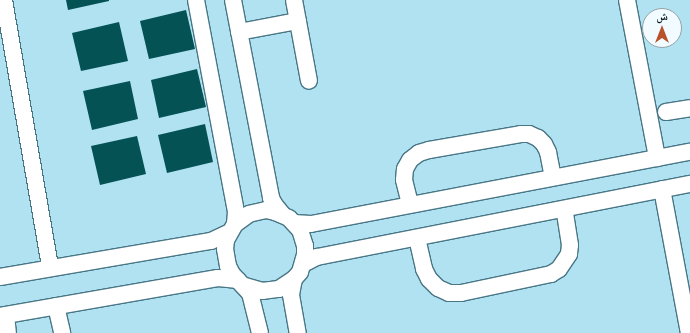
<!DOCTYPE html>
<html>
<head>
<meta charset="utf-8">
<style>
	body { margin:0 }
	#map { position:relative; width:690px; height:333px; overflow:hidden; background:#b0e2f2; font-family:"Varela Round","Noto Naskh Arabic",sans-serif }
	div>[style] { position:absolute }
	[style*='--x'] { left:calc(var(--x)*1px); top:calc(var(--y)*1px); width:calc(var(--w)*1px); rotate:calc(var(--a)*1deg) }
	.building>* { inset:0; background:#055255 }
	.roads { filter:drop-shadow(1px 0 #487685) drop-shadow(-1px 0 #487685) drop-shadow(0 1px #487685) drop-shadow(0 -1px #487685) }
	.minor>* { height:16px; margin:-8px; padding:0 8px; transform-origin:8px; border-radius:8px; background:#fff }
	span { translate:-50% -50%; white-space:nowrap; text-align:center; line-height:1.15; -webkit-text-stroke:4px #f2fbff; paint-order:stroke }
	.north { position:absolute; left:642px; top:8px; width:40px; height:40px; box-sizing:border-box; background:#f2fbff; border:1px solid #94a1a6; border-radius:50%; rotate:0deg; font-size:11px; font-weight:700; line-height:16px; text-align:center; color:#071b21 }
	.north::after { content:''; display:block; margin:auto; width:14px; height:18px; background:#b9522b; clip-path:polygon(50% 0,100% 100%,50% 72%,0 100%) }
</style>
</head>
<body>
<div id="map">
	<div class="building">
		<i style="clip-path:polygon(66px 0,109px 0,109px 1px,68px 10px)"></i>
		<i style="clip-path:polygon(186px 10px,195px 49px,149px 59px,140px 21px)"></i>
		<i style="clip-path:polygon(119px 22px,128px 61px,81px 71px,72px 33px)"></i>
		<i style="clip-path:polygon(197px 69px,206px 107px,159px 118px,151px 80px)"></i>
		<i style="clip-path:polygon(130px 81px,138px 119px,92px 130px,83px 91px)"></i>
		<i style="clip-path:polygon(205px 124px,213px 162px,167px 173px,158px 135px)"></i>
		<i style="clip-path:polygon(137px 136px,146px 174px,100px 185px,91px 146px)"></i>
	</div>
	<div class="roads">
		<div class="minor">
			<i style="--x:4;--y:0;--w:271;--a:80.2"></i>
			<i style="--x:196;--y:0;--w:216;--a:79.3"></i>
			<i style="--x:236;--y:212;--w:12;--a:95"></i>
			<i style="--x:233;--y:0;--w:202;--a:79.1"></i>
			<i style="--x:271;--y:198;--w:7;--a:63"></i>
			<i style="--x:274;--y:204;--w:14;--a:51"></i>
			<i style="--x:294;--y:0;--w:82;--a:79.5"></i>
			<i style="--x:627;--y:0;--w:161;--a:79.2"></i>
			<i style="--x:239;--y:32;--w:60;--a:-10.6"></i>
			<i style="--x:666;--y:112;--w:24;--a:-9"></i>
			<i style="--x:662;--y:189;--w:147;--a:79.4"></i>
			<i style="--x:410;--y:204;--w:25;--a:-104"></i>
			<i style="--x:404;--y:180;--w:11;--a:-85"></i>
			<i style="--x:405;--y:169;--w:10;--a:-61"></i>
			<i style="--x:410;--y:160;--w:11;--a:-38"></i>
			<i style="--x:419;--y:153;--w:10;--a:-17"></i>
			<i style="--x:429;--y:150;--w:93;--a:-9.9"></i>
			<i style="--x:521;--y:134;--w:8;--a:0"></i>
			<i style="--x:529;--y:134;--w:10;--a:24"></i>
			<i style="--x:538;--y:138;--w:8;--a:45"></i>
			<i style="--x:544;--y:144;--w:9;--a:63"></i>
			<i style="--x:548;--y:152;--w:25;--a:79"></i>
			<i style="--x:294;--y:223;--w:17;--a:3"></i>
			<i style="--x:311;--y:224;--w:386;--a:-10.8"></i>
			<i style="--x:417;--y:238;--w:32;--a:77"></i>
			<i style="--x:424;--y:269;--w:11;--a:63"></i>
			<i style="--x:429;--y:279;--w:13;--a:45"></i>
			<i style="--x:438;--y:288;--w:12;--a:24"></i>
			<i style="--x:449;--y:293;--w:12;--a:0"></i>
			<i style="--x:461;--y:293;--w:92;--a:-11.9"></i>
			<i style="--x:551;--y:274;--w:9;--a:-32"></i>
			<i style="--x:559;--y:269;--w:18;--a:-56"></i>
			<i style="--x:569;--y:254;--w:9;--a:-84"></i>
			<i style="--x:570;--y:245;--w:36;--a:-99"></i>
			<i style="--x:303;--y:264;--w:16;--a:-27"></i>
			<i style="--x:317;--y:257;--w:380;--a:-11.1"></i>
			<i style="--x:0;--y:277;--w:214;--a:-9.7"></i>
			<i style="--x:211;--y:241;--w:21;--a:-25"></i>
			<i style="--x:294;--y:279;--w:16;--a:101"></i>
			<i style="--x:291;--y:295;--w:39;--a:80"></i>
			<i style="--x:245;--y:286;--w:18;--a:16"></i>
			<i style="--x:262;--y:291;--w:17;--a:-7"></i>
			<i style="--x:279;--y:289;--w:18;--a:-34"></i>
			<i style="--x:294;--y:279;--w:9;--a:-49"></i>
			<i style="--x:300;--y:272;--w:18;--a:-74"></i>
			<i style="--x:305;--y:255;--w:9;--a:-90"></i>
			<i style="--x:305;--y:246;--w:17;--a:-107"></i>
			<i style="--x:300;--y:230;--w:16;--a:-133"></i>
			<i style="--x:289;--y:218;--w:15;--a:-157"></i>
			<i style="--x:275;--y:212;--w:9;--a:-167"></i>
			<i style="--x:266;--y:210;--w:17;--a:167"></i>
			<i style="--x:249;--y:214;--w:17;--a:144"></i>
			<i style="--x:235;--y:224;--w:18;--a:119"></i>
			<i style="--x:226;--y:240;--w:9;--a:96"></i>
			<i style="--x:225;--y:249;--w:17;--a:80"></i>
			<i style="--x:228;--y:266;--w:9;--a:63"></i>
			<i style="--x:232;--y:274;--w:26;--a:47"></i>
			<i style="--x:250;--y:293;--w:41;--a:76"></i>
			<i style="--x:56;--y:306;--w:28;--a:77"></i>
			<i style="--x:6;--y:315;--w:18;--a:84"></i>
			<i style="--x:0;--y:316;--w:221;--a:-9.9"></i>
			<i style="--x:218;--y:278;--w:20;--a:6"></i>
		</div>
	</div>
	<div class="north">ش</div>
</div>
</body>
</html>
